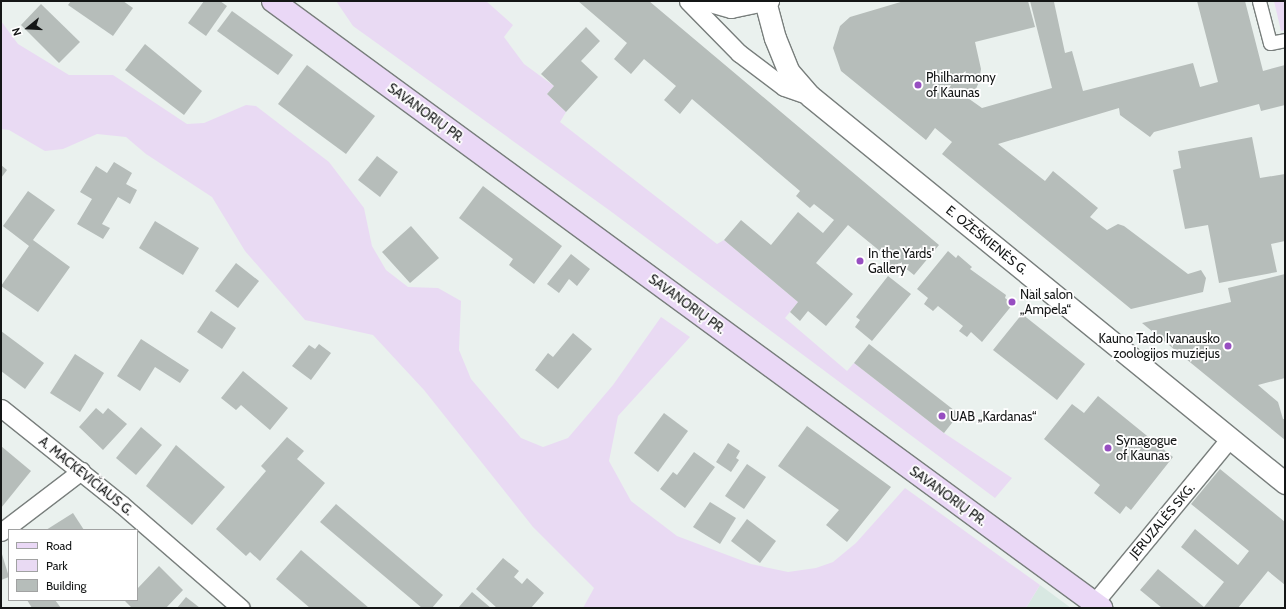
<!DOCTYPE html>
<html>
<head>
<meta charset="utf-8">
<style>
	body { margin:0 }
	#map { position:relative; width:1286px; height:609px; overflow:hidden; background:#eaf1ee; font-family:Cabin,sans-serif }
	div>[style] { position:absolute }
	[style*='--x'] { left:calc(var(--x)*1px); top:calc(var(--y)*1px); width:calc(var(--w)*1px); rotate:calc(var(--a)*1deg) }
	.built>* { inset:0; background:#d8e8e2 }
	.green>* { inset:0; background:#e9daf3 }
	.building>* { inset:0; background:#b6bdba }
	.roads { filter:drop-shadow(1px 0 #787e7c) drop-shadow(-1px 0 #787e7c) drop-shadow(0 1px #787e7c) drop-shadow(0 -1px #787e7c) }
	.pedestrian>* { height:13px; margin:-6.5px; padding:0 6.5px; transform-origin:6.5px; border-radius:6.5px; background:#fff }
	.minor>* { height:17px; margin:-8.5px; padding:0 8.5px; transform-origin:8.5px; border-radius:8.5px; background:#fff }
	.tertiary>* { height:21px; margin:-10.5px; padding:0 10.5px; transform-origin:10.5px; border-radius:10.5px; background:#fff }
	.secondary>* { height:22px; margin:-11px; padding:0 11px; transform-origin:11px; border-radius:11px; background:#ead8f6 }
	.dots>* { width:11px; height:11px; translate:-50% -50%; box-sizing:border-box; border:2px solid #fff; border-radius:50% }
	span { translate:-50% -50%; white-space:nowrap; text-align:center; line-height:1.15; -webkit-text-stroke:3.5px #fff; paint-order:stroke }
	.poi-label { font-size:13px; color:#141616 }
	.left { translate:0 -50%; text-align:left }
	.right { translate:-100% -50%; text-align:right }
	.street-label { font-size:13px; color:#141616 }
	.frame { position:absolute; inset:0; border:2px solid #141616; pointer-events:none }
	.legend { position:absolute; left:8px; top:529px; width:130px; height:72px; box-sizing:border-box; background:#fff; border:1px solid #a1a2a2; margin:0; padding:5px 7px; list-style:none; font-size:12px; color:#141616 }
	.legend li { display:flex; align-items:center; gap:8px; height:20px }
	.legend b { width:20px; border:1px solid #a1a2a2 }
	.north { position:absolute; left:8px; top:8px; width:40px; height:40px; -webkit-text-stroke:3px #fff; paint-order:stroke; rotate:252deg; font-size:11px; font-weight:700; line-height:16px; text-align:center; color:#141616 }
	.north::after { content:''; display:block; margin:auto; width:14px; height:18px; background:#141616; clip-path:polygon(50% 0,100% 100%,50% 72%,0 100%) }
</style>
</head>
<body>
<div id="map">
	<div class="built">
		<i style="clip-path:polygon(1040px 585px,1071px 608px,1026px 608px)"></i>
	</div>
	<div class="green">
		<i style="clip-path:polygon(336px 1px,486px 1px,513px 25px,504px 37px,524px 64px,554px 86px,547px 94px,566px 112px,560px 122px,717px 244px,724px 240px,798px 302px,785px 318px,847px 371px,854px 363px,944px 433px,1012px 478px,995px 498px,609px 210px,353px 26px)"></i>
		<i style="clip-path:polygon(1274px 1px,1285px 1px,1285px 30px,1281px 31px)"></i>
		<i style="clip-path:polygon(1px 21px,18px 44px,69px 75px,113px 75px,187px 124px,204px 123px,246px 105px,256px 106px,329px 162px,364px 208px,372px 246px,386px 270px,408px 287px,438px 288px,461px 301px,459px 350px,471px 379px,521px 438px,543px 447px,568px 438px,613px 385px,661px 317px,690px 337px,618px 416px,609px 461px,631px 501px,677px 536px,751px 564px,788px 572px,816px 568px,833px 562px,856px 543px,905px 488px,1040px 585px,1026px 608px,583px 608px,594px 588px,533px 527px,424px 390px,373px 335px,305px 320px,245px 251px,212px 197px,146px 154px,126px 137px,97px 134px,63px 149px,45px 151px,9px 130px,1px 129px)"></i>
	</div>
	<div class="building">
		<i style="clip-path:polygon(71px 1px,123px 1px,133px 8px,113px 36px,68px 5px)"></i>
		<i style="clip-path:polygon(204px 1px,220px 1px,227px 6px,206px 36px,188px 23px)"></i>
		<i style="clip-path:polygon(578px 1px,649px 1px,939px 245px,914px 275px,899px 263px,892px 270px,882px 262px,886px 256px,848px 225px,816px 263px,853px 294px,826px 326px,808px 311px,800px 321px,790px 312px,798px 302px,724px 240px,741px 220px,771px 245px,798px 212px,823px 233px,834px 220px,814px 204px,810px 208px,796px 196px,800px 191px,692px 99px,680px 114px,664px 100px,676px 86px,644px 59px,631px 74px,614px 59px,627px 43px)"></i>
		<i style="clip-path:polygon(904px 1px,1028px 1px,1035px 27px,975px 42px,981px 69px,979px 82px,975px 91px,965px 96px,982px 108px,1052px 88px,1030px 1px,1057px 1px,1054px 2px,1065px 53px,1072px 51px,1083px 91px,1193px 63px,1200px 87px,1218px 82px,1197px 1px,1245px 1px,1263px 71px,1285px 65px,1285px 105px,1261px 111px,1259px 104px,1154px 132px,1150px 137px,1120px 115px,1119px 108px,998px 144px,1045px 181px,1053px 171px,1098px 208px,1090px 217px,1107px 230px,1118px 224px,1124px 226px,1188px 274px,1201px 270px,1206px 278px,1203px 292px,1131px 309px,942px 154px,952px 142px,935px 128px,926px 140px,841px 71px,833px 48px,840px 26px,850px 17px)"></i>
		<i style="clip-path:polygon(41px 4px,80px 42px,59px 63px,21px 25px)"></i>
		<i style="clip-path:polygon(232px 11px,293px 55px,278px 75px,217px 31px)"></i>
		<i style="clip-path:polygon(586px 27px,600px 41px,581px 61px,598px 77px,566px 112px,547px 94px,554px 86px,541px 74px)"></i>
		<i style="clip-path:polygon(145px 44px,202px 91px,184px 115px,125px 70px)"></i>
		<i style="clip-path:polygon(307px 65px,375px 116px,346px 154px,278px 104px)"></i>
		<i style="clip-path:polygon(1252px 137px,1260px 178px,1285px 174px,1285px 241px,1271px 244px,1277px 272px,1219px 283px,1208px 225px,1185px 229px,1173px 170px,1181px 168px,1178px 151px)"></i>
		<i style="clip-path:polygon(377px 156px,398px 172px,380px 197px,358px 180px)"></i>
		<i style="clip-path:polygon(114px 162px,132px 173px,126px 184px,137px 190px,130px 204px,118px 197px,102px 224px,110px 228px,103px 239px,77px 224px,92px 199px,80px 192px,96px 166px,107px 173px)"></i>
		<i style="clip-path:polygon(1px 165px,7px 170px,1px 178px)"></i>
		<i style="clip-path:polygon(483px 186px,562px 246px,534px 284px,509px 265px,513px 259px,459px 218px)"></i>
		<i style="clip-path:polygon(28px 191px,55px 210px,33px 240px,70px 267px,38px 312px,1px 286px,29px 246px,3px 226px)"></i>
		<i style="clip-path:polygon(155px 221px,199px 248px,183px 275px,139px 248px)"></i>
		<i style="clip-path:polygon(411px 226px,439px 258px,410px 283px,382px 252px)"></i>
		<i style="clip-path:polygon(948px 251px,956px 258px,958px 255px,972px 267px,970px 269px,1006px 295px,1005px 298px,1013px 304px,982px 342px,971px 332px,967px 337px,959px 331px,963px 326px,938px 306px,933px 311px,924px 304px,928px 298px,917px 289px)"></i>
		<i style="clip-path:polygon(571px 254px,590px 269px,577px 286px,569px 279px,559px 293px,547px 284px)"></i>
		<i style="clip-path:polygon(236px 263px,259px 281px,238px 308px,215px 291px)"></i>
		<i style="clip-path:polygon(1285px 274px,1285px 378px,1258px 385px,1278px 402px,1283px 419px,1285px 419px,1285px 440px,1142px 323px,1231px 302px,1228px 288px)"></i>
		<i style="clip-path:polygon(888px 276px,911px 294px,872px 341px,855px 327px,860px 320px,856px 317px)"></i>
		<i style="clip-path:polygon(211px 311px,236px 328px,222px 349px,197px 332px)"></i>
		<i style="clip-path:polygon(1022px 314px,1085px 364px,1057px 400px,993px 350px)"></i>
		<i style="clip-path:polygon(1px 331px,44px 363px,25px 389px,1px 371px)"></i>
		<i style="clip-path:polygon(573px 333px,592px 349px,558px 389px,535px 370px,548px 353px,553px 357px)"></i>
		<i style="clip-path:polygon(141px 339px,189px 370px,180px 383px,155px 367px,140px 391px,117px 376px)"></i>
		<i style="clip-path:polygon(319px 344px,331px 353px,311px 380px,292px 366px,309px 345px,315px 349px)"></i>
		<i style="clip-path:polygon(869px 344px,959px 414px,944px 433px,854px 363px)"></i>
		<i style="clip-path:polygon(75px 354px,104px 373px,80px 412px,50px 393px)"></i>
		<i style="clip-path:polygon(243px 371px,288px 408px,270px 430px,241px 405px,236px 410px,221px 398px)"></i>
		<i style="clip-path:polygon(1098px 396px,1173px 457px,1131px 510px,1126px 506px,1120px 514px,1094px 493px,1100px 485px,1044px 439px,1072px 404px,1084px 413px)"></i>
		<i style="clip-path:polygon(96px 408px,103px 414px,108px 408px,127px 424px,103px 450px,79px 427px)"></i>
		<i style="clip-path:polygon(664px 413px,688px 431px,658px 472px,634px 453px)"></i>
		<i style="clip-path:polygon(807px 426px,891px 487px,847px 542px,826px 525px,839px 510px,778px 466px)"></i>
		<i style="clip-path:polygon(141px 427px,162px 445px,136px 475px,116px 458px)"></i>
		<i style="clip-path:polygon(287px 437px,304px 451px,297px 459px,325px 483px,260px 561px,250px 552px,246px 556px,216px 529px,266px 471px,261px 466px)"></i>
		<i style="clip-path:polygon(728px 443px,740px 451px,736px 458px,739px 460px,731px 472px,716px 462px)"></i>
		<i style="clip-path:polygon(176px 445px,225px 487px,192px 525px,146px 486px)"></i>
		<i style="clip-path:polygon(1px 446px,31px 471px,1px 508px)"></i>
		<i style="clip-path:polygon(694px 452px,715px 467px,685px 508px,660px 489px,673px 472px,677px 475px)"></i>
		<i style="clip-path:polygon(747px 464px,766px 477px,744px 509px,725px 496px)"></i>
		<i style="clip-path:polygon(1220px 469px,1285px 522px,1285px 585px,1268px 571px,1238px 608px,1162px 608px,1140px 590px,1158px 569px,1204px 607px,1224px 582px,1181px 547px,1195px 529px,1238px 565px,1249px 551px,1191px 504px)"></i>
		<i style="clip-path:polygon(710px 502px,736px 518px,720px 544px,693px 527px)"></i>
		<i style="clip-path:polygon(336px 504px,443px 595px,432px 608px,422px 608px,320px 522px)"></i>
		<i style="clip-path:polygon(73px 513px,84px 530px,46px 530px)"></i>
		<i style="clip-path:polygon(747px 519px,776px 541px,760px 563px,731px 541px)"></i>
		<i style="clip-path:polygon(301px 550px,369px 608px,310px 608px,276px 579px)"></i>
		<i style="clip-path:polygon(1px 551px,9px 577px,1px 580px)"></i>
		<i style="clip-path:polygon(503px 558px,519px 571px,514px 577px,522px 584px,527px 578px,544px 593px,531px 608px,497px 608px,476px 589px)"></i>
		<i style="clip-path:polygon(159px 566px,183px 590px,166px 608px,132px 608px,125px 601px,137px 600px,137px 589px)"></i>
		<i style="clip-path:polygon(472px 592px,491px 608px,458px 608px)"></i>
		<i style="clip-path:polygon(186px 597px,200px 608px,177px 608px)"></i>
		<i style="clip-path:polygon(27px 600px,55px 600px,61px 608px,32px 608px)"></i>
	</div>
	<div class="roads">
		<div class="pedestrian">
			<i style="--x:1259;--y:1;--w:43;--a:75.3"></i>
			<i style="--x:1270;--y:43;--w:15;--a:-11"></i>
		</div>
		<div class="minor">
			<i style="--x:688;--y:1;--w:73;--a:45.6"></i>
			<i style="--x:739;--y:53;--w:56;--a:37.1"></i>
			<i style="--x:784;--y:87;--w:28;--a:19"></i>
			<i style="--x:703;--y:1;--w:29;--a:16"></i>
			<i style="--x:731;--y:9;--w:40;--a:-12"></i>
			<i style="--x:1;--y:408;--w:155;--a:38.7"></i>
			<i style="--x:122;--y:505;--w:157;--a:40.9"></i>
			<i style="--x:1;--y:532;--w:101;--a:-37.3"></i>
			<i style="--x:1094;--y:603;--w:214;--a:-50.5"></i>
		</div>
		<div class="tertiary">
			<i style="--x:765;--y:1;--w:38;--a:75"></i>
			<i style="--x:775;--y:38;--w:37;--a:68"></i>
			<i style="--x:789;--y:72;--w:32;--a:49"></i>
			<i style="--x:810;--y:96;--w:613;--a:39.17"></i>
		</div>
		<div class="secondary">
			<i style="--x:273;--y:1;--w:1027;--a:36.24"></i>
		</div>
	</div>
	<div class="dots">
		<i style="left:918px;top:85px;background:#974ec1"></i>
		<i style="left:860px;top:261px;background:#974ec1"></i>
		<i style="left:1012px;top:302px;background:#974ec1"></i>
		<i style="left:1228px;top:346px;background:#974ec1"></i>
		<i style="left:942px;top:416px;background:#974ec1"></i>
		<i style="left:1108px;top:448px;background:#974ec1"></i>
	</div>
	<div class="poi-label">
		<span class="left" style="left:926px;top:85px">Philharmony<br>of Kaunas</span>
		<span class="left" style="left:868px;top:261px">In the Yards'<br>Gallery</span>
		<span class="left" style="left:1020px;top:302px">Nail salon<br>„Ampela“</span>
		<span class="right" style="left:1220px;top:346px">Kauno Tado Ivanausko<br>zoologijos muziejus</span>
		<span class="left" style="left:950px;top:416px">UAB „Kardanas“</span>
		<span class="left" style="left:1116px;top:448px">Synagogue<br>of Kaunas</span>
	</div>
	<div class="street-label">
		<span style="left:426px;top:113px;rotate:36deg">SAVANORIŲ PR.</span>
		<span style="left:987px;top:240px;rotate:39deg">E. OŽEŠKIENĖS G.</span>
		<span style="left:687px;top:304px;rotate:36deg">SAVANORIŲ PR.</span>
		<span style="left:86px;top:476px;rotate:39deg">A. MACKEVIČIAUS G.</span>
		<span style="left:948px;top:496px;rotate:36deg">SAVANORIŲ PR.</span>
		<span style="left:1162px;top:521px;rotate:-50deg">JERUZALĖS SKG.</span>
	</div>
	<div class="frame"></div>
	<ul class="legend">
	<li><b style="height:5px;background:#ead8f6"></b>Road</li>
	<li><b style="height:11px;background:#e9daf3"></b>Park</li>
	<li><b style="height:11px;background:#b6bdba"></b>Building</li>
	</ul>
	<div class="north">N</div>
</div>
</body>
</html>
